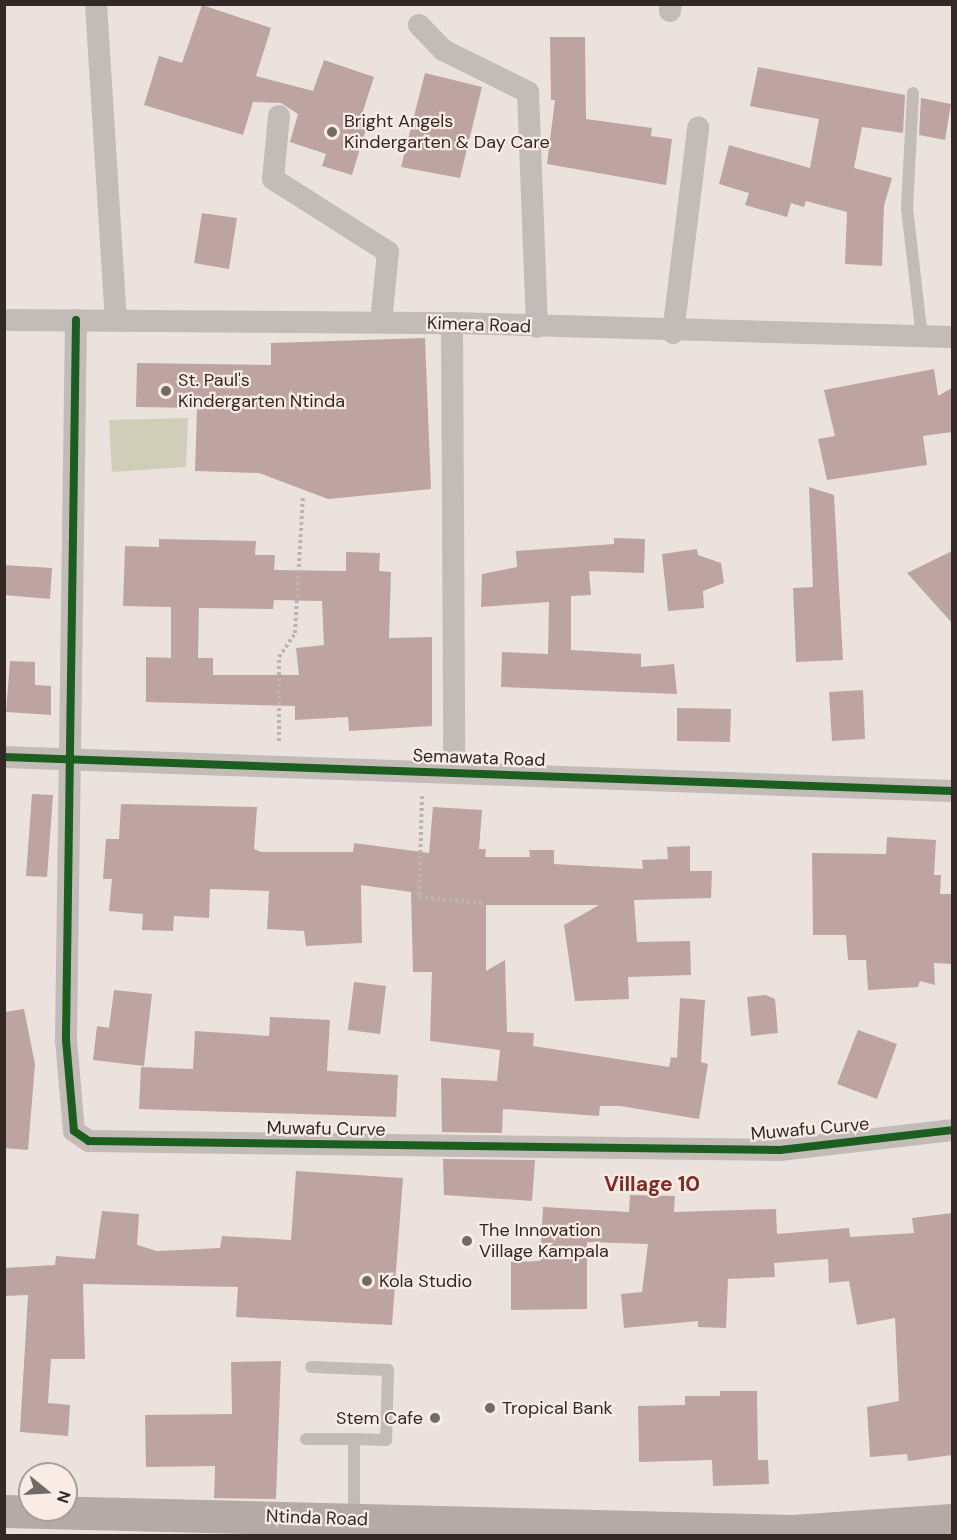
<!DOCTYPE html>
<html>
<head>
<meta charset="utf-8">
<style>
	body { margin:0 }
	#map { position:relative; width:957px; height:1540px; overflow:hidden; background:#ebe2de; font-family:"DM Sans",sans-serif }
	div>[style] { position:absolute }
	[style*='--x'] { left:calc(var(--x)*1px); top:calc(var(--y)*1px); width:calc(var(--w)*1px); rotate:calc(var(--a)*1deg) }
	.green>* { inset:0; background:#cfceb9 }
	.building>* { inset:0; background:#bda4a1 }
	.path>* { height:4px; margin-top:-2px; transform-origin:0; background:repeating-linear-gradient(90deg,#bcb3b0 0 3px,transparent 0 6px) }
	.lane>* { height:12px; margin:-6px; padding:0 6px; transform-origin:6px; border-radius:6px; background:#c3bbb8 }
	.street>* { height:22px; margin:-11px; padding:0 11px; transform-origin:11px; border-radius:11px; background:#c3bbb8 }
	.secondary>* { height:33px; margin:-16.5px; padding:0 16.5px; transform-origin:16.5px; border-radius:16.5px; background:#b4aba8 }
	.cycleway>* { height:8px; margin:-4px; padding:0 4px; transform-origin:4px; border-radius:4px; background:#1b5e20 }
	.dots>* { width:16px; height:16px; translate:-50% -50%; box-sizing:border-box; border:3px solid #f8ece5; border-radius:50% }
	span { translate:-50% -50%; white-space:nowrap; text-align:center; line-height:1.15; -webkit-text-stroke:4.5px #f8ece5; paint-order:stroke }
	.poi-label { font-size:18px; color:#332826 }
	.left { translate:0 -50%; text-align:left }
	.right { translate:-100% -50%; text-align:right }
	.street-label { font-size:18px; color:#332826 }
	.quarter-label { font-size:21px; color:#7e2b24; font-weight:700 }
	.frame { position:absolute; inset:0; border:6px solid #332826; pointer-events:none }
	.north { position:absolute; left:18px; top:1462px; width:60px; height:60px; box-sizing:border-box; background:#f8ece5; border:2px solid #a99e99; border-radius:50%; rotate:108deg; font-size:16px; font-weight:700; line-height:24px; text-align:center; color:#332826 }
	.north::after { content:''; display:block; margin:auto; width:21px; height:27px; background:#736966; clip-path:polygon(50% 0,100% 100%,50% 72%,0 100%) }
</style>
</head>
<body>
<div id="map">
	<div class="green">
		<i style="clip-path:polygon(188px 418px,186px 467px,112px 472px,109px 420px)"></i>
	</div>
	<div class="building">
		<i style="clip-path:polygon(202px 5px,271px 28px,256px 76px,313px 91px,324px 60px,374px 77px,361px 117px,369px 119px,352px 175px,322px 166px,326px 154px,290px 142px,298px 114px,281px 103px,253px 102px,243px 135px,144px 105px,159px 56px,182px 63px)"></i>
		<i style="clip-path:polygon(550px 37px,585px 37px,586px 119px,652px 128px,651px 136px,672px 139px,666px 185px,547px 164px,555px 100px,551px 100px)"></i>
		<i style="clip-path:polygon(758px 67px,905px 95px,903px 133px,862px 127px,854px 168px,892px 178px,884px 206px,882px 266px,845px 264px,847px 212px,806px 201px,804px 207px,791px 203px,787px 217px,745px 205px,749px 193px,719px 184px,729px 145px,810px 168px,819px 119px,750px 106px)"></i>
		<i style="clip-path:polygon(425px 73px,482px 87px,460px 178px,401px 167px)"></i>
		<i style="clip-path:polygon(921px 98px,951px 104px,945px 140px,919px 135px)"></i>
		<i style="clip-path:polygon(202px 213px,237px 218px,229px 269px,194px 263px)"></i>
		<i style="clip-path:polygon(425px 338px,431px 489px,328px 499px,259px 473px,195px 471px,197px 408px,136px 407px,137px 363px,271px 365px,271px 343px)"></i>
		<i style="clip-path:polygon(934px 369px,938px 396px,952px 388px,952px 432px,923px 436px,927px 465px,827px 480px,818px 439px,835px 436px,824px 390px)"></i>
		<i style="clip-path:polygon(809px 487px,834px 495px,843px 660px,796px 662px,793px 588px,813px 587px)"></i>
		<i style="clip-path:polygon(614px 538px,645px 539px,644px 573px,589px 571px,591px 595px,571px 596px,571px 650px,641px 654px,641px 667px,674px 664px,677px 694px,501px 687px,502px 652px,548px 654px,549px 602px,481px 607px,482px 574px,517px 567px,516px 551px,614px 544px)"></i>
		<i style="clip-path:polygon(evenodd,159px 539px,256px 541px,255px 555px,275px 555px,274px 570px,346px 571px,346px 552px,380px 553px,379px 571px,391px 572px,389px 638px,432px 637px,432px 726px,349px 731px,348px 717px,295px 720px,295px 706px,146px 702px,146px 657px,171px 658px,171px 607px,123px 606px,125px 546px,159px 547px,159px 539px,274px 600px,322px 601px,324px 645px,296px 648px,299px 675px,213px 675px,213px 658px,198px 658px,199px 608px,273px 609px,274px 600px)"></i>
		<i style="clip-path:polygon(697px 549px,698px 555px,721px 563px,724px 583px,703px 591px,704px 608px,668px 611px,662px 554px)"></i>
		<i style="clip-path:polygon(952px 551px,952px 623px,907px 573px)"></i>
		<i style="clip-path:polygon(4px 565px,52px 568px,50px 599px,4px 595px)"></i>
		<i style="clip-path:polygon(10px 661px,35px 662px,35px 685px,51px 686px,51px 715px,6px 712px)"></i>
		<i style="clip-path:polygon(863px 690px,865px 739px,832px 741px,829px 692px)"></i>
		<i style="clip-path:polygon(677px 708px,731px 709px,730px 742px,677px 741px)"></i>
		<i style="clip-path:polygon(32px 794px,53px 795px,47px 877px,26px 876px)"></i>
		<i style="clip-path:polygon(121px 804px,257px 807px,254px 849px,261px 852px,353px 852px,354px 843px,429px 853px,433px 807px,482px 810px,479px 849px,486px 849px,485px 857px,530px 857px,529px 850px,554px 850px,554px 864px,643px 869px,642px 860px,668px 859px,667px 847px,690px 846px,690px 871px,712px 871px,711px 898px,634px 900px,637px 942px,690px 941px,691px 975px,628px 977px,629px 999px,575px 1001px,564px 925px,599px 905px,486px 905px,486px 971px,505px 960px,507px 1032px,534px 1033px,533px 1046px,669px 1067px,671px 1057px,677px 1058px,680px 998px,705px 1000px,701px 1062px,708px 1064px,699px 1119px,620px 1106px,600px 1106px,599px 1116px,503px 1109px,502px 1133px,442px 1132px,441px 1078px,497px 1081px,500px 1050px,430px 1041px,432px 972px,413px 972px,411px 892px,361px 885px,362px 943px,306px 946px,304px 931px,267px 929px,269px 891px,210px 889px,209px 918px,174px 916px,173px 931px,142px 930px,143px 914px,109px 911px,112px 879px,103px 879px,106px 839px,119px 839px)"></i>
		<i style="clip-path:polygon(887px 837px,936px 840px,934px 875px,941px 875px,940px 894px,952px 894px,952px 964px,934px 963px,935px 985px,920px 981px,918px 987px,868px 990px,866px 960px,848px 960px,846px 935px,813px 935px,812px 853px,886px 854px)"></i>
		<i style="clip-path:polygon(354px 982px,386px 986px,380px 1034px,348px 1030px)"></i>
		<i style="clip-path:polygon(114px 990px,152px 994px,144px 1066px,93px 1060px,97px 1026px,109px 1028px)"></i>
		<i style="clip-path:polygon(766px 995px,775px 999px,778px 1033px,751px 1036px,747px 997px)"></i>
		<i style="clip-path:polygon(24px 1009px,35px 1064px,28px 1150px,4px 1148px,4px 1012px)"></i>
		<i style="clip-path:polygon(270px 1017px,330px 1020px,327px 1071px,398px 1075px,396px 1117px,139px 1109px,141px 1067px,193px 1069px,195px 1031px,269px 1036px)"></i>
		<i style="clip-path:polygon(858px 1030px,897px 1044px,877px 1099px,837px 1084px)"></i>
		<i style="clip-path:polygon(443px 1159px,535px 1160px,532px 1201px,444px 1195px)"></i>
		<i style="clip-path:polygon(296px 1171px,403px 1178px,392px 1325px,236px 1317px,238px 1287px,83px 1284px,85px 1359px,51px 1359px,48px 1403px,70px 1405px,68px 1436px,20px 1432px,28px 1295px,4px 1296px,4px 1268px,55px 1265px,56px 1256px,95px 1259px,102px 1211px,139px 1214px,137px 1245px,157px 1251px,220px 1248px,222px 1236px,291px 1240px)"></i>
		<i style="clip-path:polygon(630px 1195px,675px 1196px,674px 1212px,776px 1209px,777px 1234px,849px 1228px,850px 1237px,914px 1233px,912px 1218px,952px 1213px,952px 1455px,908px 1461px,907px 1454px,870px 1457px,867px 1407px,899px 1401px,895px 1318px,857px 1325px,849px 1281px,829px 1283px,828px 1259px,774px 1263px,775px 1277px,728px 1279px,726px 1328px,698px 1327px,698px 1321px,624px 1328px,621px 1294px,642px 1292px,648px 1244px,587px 1242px,587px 1309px,511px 1310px,511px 1262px,540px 1261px,543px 1207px,629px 1212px)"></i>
		<i style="clip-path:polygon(281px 1361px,276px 1499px,214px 1498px,215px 1466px,146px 1467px,145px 1415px,232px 1414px,231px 1362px)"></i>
		<i style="clip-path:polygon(720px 1391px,757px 1391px,758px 1460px,768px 1460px,769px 1484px,713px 1486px,712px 1460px,639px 1462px,638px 1406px,685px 1405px,685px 1396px,720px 1396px)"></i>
	</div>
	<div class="path">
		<i style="--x:279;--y:741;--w:84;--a:-90"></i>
		<i style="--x:279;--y:657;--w:29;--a:-56"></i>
		<i style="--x:295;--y:633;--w:137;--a:-86.7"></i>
		<i style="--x:422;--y:796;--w:101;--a:91.7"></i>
		<i style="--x:419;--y:897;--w:66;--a:5.2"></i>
	</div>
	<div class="lane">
		<i style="--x:913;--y:93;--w:115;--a:93"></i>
		<i style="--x:907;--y:208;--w:130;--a:83.4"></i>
		<i style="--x:311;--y:1367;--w:77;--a:2.2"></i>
		<i style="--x:388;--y:1370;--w:70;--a:91.6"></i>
		<i style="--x:386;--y:1440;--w:32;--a:-178"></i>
		<i style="--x:354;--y:1439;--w:79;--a:90"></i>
		<i style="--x:306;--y:1439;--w:48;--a:0"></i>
	</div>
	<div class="street">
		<i style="--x:96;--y:4;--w:316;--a:86.4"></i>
		<i style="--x:670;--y:11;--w:7;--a:-82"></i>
		<i style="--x:419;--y:25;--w:35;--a:46"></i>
		<i style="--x:443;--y:50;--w:95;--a:26.3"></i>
		<i style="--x:528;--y:92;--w:235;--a:87.8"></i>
		<i style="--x:279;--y:116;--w:63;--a:95.4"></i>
		<i style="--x:273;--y:179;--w:136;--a:32.4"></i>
		<i style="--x:388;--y:252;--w:70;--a:95.7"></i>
		<i style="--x:4;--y:320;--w:448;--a:0.4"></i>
		<i style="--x:452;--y:323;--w:500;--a:1.6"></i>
		<i style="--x:76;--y:320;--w:720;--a:90.8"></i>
		<i style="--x:66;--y:1040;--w:91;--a:85"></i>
		<i style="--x:74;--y:1131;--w:18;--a:34"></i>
		<i style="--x:89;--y:1141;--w:691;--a:0.75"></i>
		<i style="--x:780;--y:1150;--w:173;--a:-6.6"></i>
		<i style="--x:452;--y:323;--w:450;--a:89.7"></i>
		<i style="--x:673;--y:333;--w:207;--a:-83"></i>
		<i style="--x:4;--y:757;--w:949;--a:2.05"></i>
	</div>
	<div class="secondary">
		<i style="--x:4;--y:1511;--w:789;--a:1.45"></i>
		<i style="--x:793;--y:1531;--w:159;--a:-4"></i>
	</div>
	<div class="cycleway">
		<i style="--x:76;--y:320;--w:720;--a:90.8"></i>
		<i style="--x:66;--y:1040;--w:91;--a:85"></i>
		<i style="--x:74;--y:1131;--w:18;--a:34"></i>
		<i style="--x:89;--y:1141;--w:691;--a:0.75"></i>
		<i style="--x:780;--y:1150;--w:173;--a:-6.6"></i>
		<i style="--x:4;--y:757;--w:949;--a:2.05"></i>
	</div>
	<div class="dots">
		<i style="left:332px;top:132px;background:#736966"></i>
		<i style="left:166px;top:391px;background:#736966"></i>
		<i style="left:467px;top:1241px;background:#736966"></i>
		<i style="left:367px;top:1281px;background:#736966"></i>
		<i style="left:490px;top:1408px;background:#736966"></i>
		<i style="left:435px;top:1418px;background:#736966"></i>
	</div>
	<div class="poi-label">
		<span class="left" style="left:344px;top:132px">Bright Angels<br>Kindergarten &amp; Day Care</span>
		<span class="left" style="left:178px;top:391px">St. Paul's<br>Kindergarten Ntinda</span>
		<span class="left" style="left:479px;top:1241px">The Innovation<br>Village Kampala</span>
		<span class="left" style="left:379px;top:1281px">Kola Studio</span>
		<span class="left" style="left:502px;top:1408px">Tropical Bank</span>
		<span class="right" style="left:423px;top:1418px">Stem Cafe</span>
	</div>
	<div class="street-label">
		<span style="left:479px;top:325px;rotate:2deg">Kimera Road</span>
		<span style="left:479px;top:758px;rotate:2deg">Semawata Road</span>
		<span style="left:326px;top:1129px;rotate:1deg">Muwafu Curve</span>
		<span style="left:810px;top:1129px;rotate:-5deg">Muwafu Curve</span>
		<span style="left:317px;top:1518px;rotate:2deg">Ntinda Road</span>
	</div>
	<div class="quarter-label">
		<span style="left:652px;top:1184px">Village 10</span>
	</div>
	<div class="frame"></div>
	<div class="north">N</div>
</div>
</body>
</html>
